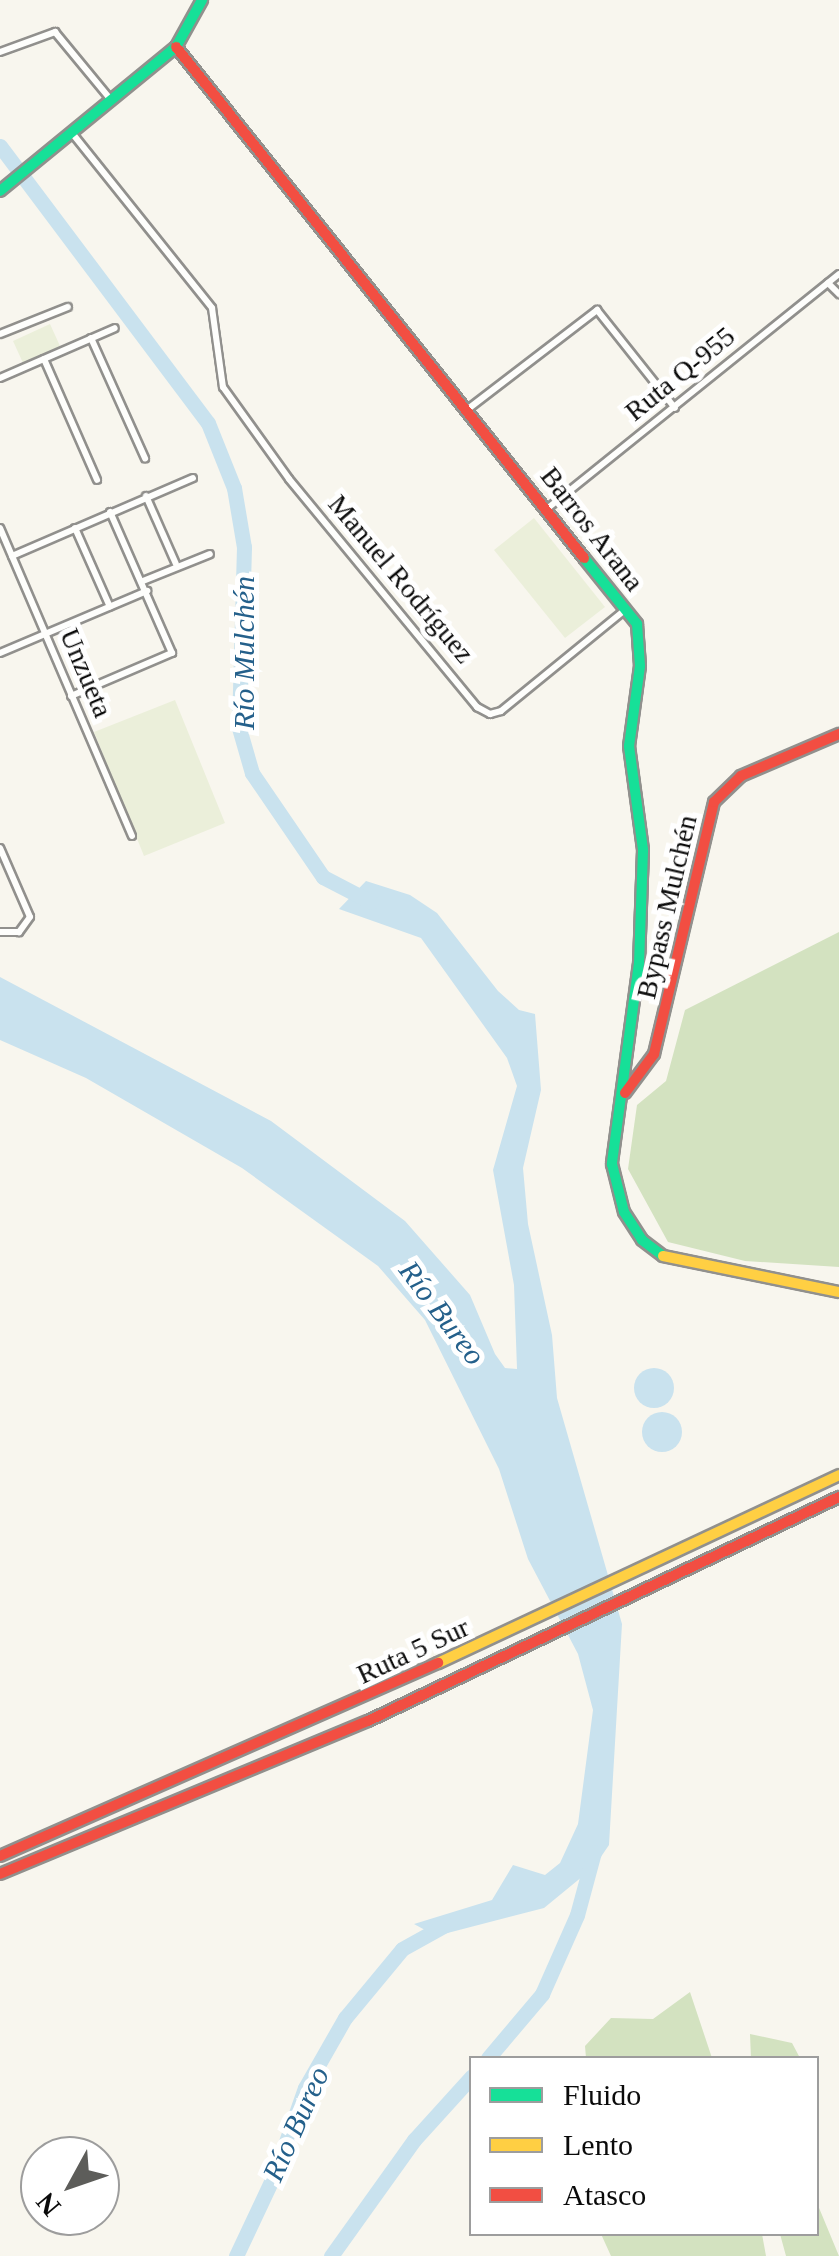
<!DOCTYPE html>
<html>
<head>
<meta charset="utf-8">
<style>
	body { margin:0 }
	#map { position:relative; width:839px; height:2256px; overflow:hidden; background:#f8f6ee; font-family:Georgia,serif }
	div>[style] { position:absolute }
	[style*='--x'] { left:calc(var(--x)*1px); top:calc(var(--y)*1px); width:calc(var(--w)*1px); rotate:calc(var(--a)*1deg) }
	.forest>* { inset:0; background:#d3e2c0 }
	.pitch>* { inset:0; background:#ebefda }
	.water>* { inset:0; background:#c9e2ee }
	.round { border-radius:50% }
	.river>* { height:15px; margin:-7.5px; padding:0 7.5px; transform-origin:7.5px; border-radius:7.5px; background:#c9e2ee }
	.roads { filter:drop-shadow(2px 0 #91908d) drop-shadow(-2px 0 #91908d) drop-shadow(0 2px #91908d) drop-shadow(0 -2px #91908d) }
	.street>* { height:6px; margin:-3px; padding:0 3px; transform-origin:3px; border-radius:3px; background:#fefefc }
	.fast>* { height:10px; margin:-5px; padding:0 5px; transform-origin:5px; border-radius:5px; background:#16e098 }
	.slow>* { height:10px; margin:-5px; padding:0 5px; transform-origin:5px; border-radius:5px; background:#ffcf43 }
	.jam>* { height:10px; margin:-5px; padding:0 5px; transform-origin:5px; border-radius:5px; background:#f24e42 }
	span { translate:-50% -50%; white-space:nowrap; text-align:center; line-height:1.15; -webkit-text-stroke:10px #fff; paint-order:stroke }
	.street-label { font-size:28px; color:#0a0a0a }
	.water-label { font-size:30px; color:#24608b; font-style:italic }
	.legend { position:absolute; left:469px; top:2056px; width:350px; height:180px; box-sizing:border-box; background:#fff; border:2px solid #9d9d9d; margin:0; padding:12px 18px; list-style:none; font-size:30px; color:#0a0a0a }
	.legend li { display:flex; align-items:center; gap:20px; height:50px }
	.legend b { width:50px; border:2px solid #9d9d9d }
	.north { position:absolute; left:20px; top:2136px; width:100px; height:100px; box-sizing:border-box; background:#fff; border:2px solid #9d9d9d; border-radius:50%; rotate:230deg; font-size:28px; font-weight:700; line-height:40px; text-align:center; color:#0a0a0a }
	.north::after { content:''; display:block; margin:auto; width:35px; height:45px; background:#5d5d5a; clip-path:polygon(50% 0,100% 100%,50% 72%,0 100%) }
</style>
</head>
<body>
<div id="map">
	<div class="forest">
		<i style="clip-path:polygon(839px 932px,839px 1267px,745px 1261px,668px 1242px,628px 1169px,637px 1105px,666px 1081px,685px 1010px)"></i>
		<i style="clip-path:polygon(690px 1992px,712px 2058px,586px 2058px,585px 2046px,611px 2018px,653px 2019px)"></i>
		<i style="clip-path:polygon(750px 2034px,792px 2043px,800px 2058px,751px 2058px)"></i>
		<i style="clip-path:polygon(817px 2203px,839px 2256px,786px 2256px,780px 2234px,816px 2234px)"></i>
		<i style="clip-path:polygon(601px 2234px,762px 2234px,766px 2256px,611px 2256px)"></i>
	</div>
	<div class="pitch">
		<i style="clip-path:polygon(50px 324px,60px 346px,23px 363px,13px 341px)"></i>
		<i style="clip-path:polygon(534px 518px,605px 607px,565px 638px,494px 550px)"></i>
		<i style="clip-path:polygon(175px 700px,225px 823px,144px 856px,94px 732px)"></i>
	</div>
	<div class="water">
		<i style="clip-path:polygon(366px 881px,410px 895px,437px 913px,498px 991px,519px 1010px,535px 1014px,541px 1090px,523px 1168px,528px 1224px,552px 1335px,557px 1398px,622px 1624px,609px 1845px,594px 1867px,544px 1908px,436px 1936px,414px 1924px,492px 1900px,513px 1865px,545px 1875px,560px 1863px,578px 1824px,593px 1710px,578px 1654px,528px 1559px,499px 1469px,425px 1320px,378px 1266px,242px 1168px,86px 1078px,0 1040px,0 977px,271px 1121px,405px 1221px,470px 1295px,495px 1354px,505px 1368px,517px 1369px,514px 1285px,493px 1170px,517px 1086px,507px 1058px,421px 938px,339px 909px)"></i>
		<i class="round" style="left:634px;top:1368px;width:40px;height:40px"></i>
		<i class="round" style="left:642px;top:1412px;width:40px;height:40px"></i>
	</div>
	<div class="river">
		<i style="--x:0;--y:146;--w:346;--a:53.1"></i>
		<i style="--x:208;--y:423;--w:70;--a:68.2"></i>
		<i style="--x:234;--y:488;--w:60;--a:80.4"></i>
		<i style="--x:244;--y:547;--w:181;--a:91.6"></i>
		<i style="--x:239;--y:728;--w:47;--a:73.9"></i>
		<i style="--x:252;--y:773;--w:126;--a:55.7"></i>
		<i style="--x:323;--y:877;--w:54;--a:27.5"></i>
		<i style="--x:488;--y:2058;--w:84;--a:-49.8"></i>
		<i style="--x:542;--y:1994;--w:86;--a:-66.1"></i>
		<i style="--x:577;--y:1915;--w:65;--a:-74.9"></i>
		<i style="--x:236;--y:2256;--w:92;--a:-64.8"></i>
		<i style="--x:275;--y:2173;--w:90;--a:-70.6"></i>
		<i style="--x:305;--y:2088;--w:81;--a:-60.3"></i>
		<i style="--x:345;--y:2018;--w:89;--a:-50.4"></i>
		<i style="--x:402;--y:1949;--w:51;--a:-29.1"></i>
		<i style="--x:331;--y:2256;--w:143;--a:-54.4"></i>
		<i style="--x:414;--y:2140;--w:86;--a:-47.8"></i>
	</div>
	<div class="roads">
		<div class="street">
			<i style="--x:0;--y:52;--w:59;--a:-20"></i>
			<i style="--x:55;--y:32;--w:88;--a:50.5"></i>
			<i style="--x:72;--y:133;--w:224;--a:51.3"></i>
			<i style="--x:212;--y:308;--w:80;--a:82.1"></i>
			<i style="--x:223;--y:387;--w:113;--a:54.3"></i>
			<i style="--x:289;--y:479;--w:296;--a:50.5"></i>
			<i style="--x:477;--y:707;--w:15;--a:28"></i>
			<i style="--x:490;--y:714;--w:11;--a:-15"></i>
			<i style="--x:501;--y:711;--w:161;--a:-39.2"></i>
			<i style="--x:828;--y:283;--w:16;--a:45"></i>
			<i style="--x:0;--y:334;--w:73;--a:-21.7"></i>
			<i style="--x:91;--y:338;--w:132;--a:65.8"></i>
			<i style="--x:44;--y:359;--w:132;--a:66.3"></i>
			<i style="--x:0;--y:378;--w:125;--a:-23.5"></i>
			<i style="--x:468;--y:409;--w:163;--a:-37.5"></i>
			<i style="--x:597;--y:310;--w:125;--a:51.5"></i>
			<i style="--x:146;--y:496;--w:74;--a:66.2"></i>
			<i style="--x:548;--y:508;--w:373;--a:-38.8"></i>
			<i style="--x:0;--y:528;--w:335;--a:66.8"></i>
			<i style="--x:75;--y:528;--w:86;--a:66.1"></i>
			<i style="--x:12;--y:556;--w:197;--a:-23.3"></i>
			<i style="--x:143;--y:581;--w:72;--a:-21.9"></i>
			<i style="--x:0;--y:653;--w:160;--a:-22.9"></i>
			<i style="--x:71;--y:696;--w:110;--a:-23.1"></i>
			<i style="--x:172;--y:653;--w:154;--a:-113.7"></i>
			<i style="--x:0;--y:848;--w:75;--a:66.5"></i>
			<i style="--x:30;--y:917;--w:19;--a:126"></i>
			<i style="--x:19;--y:932;--w:19;--a:180"></i>
		</div>
		<div class="fast">
			<i style="--x:0;--y:191;--w:227;--a:-39.3"></i>
			<i style="--x:176;--y:47;--w:54;--a:-61"></i>
			<i style="--x:584;--y:558;--w:85;--a:51.2"></i>
			<i style="--x:637;--y:624;--w:42;--a:85.9"></i>
			<i style="--x:640;--y:666;--w:81;--a:97.8"></i>
			<i style="--x:629;--y:746;--w:105;--a:82.3"></i>
			<i style="--x:643;--y:850;--w:113;--a:92"></i>
			<i style="--x:639;--y:963;--w:203;--a:97.7"></i>
			<i style="--x:612;--y:1164;--w:49;--a:76"></i>
			<i style="--x:624;--y:1212;--w:33;--a:57"></i>
			<i style="--x:642;--y:1240;--w:26;--a:37"></i>
		</div>
		<div class="slow">
			<i style="--x:663;--y:1256;--w:180;--a:11.6"></i>
			<i style="--x:438;--y:1663;--w:443;--a:-25.1"></i>
		</div>
		<div class="jam">
			<i style="--x:176;--y:47;--w:654;--a:51.39"></i>
			<i style="--x:625;--y:1093;--w:49;--a:-53.4"></i>
			<i style="--x:654;--y:1054;--w:259;--a:-76.6"></i>
			<i style="--x:714;--y:802;--w:37;--a:-44"></i>
			<i style="--x:741;--y:776;--w:107;--a:-23.2"></i>
			<i style="--x:0;--y:1856;--w:479;--a:-23.8"></i>
			<i style="--x:0;--y:1874;--w:399;--a:-22.6"></i>
			<i style="--x:368;--y:1721;--w:522;--a:-25.44"></i>
		</div>
	</div>
	<div class="street-label">
		<span style="left:680px;top:374px;rotate:-39deg">Ruta Q-955</span>
		<span style="left:592px;top:529px;rotate:52deg">Barros Arana</span>
		<span style="left:401px;top:579px;rotate:50deg">Manuel Rodríguez</span>
		<span style="left:86px;top:673px;rotate:67deg">Unzueta</span>
		<span style="left:667px;top:907px;rotate:-77deg">Bypass Mulchén</span>
		<span style="left:413px;top:1651px;rotate:-25deg">Ruta 5 Sur</span>
	</div>
	<div class="water-label">
		<span style="left:244px;top:653px;rotate:-90deg">Río Mulchén</span>
		<span style="left:442px;top:1313px;rotate:53deg">Río Bureo</span>
		<span style="left:296px;top:2124px;rotate:-66deg">Río Bureo</span>
	</div>
	<ul class="legend">
	<li><b style="height:12px;background:#16e098"></b>Fluido</li>
	<li><b style="height:12px;background:#ffcf43"></b>Lento</li>
	<li><b style="height:12px;background:#f24e42"></b>Atasco</li>
	</ul>
	<div class="north">N</div>
</div>
</body>
</html>
